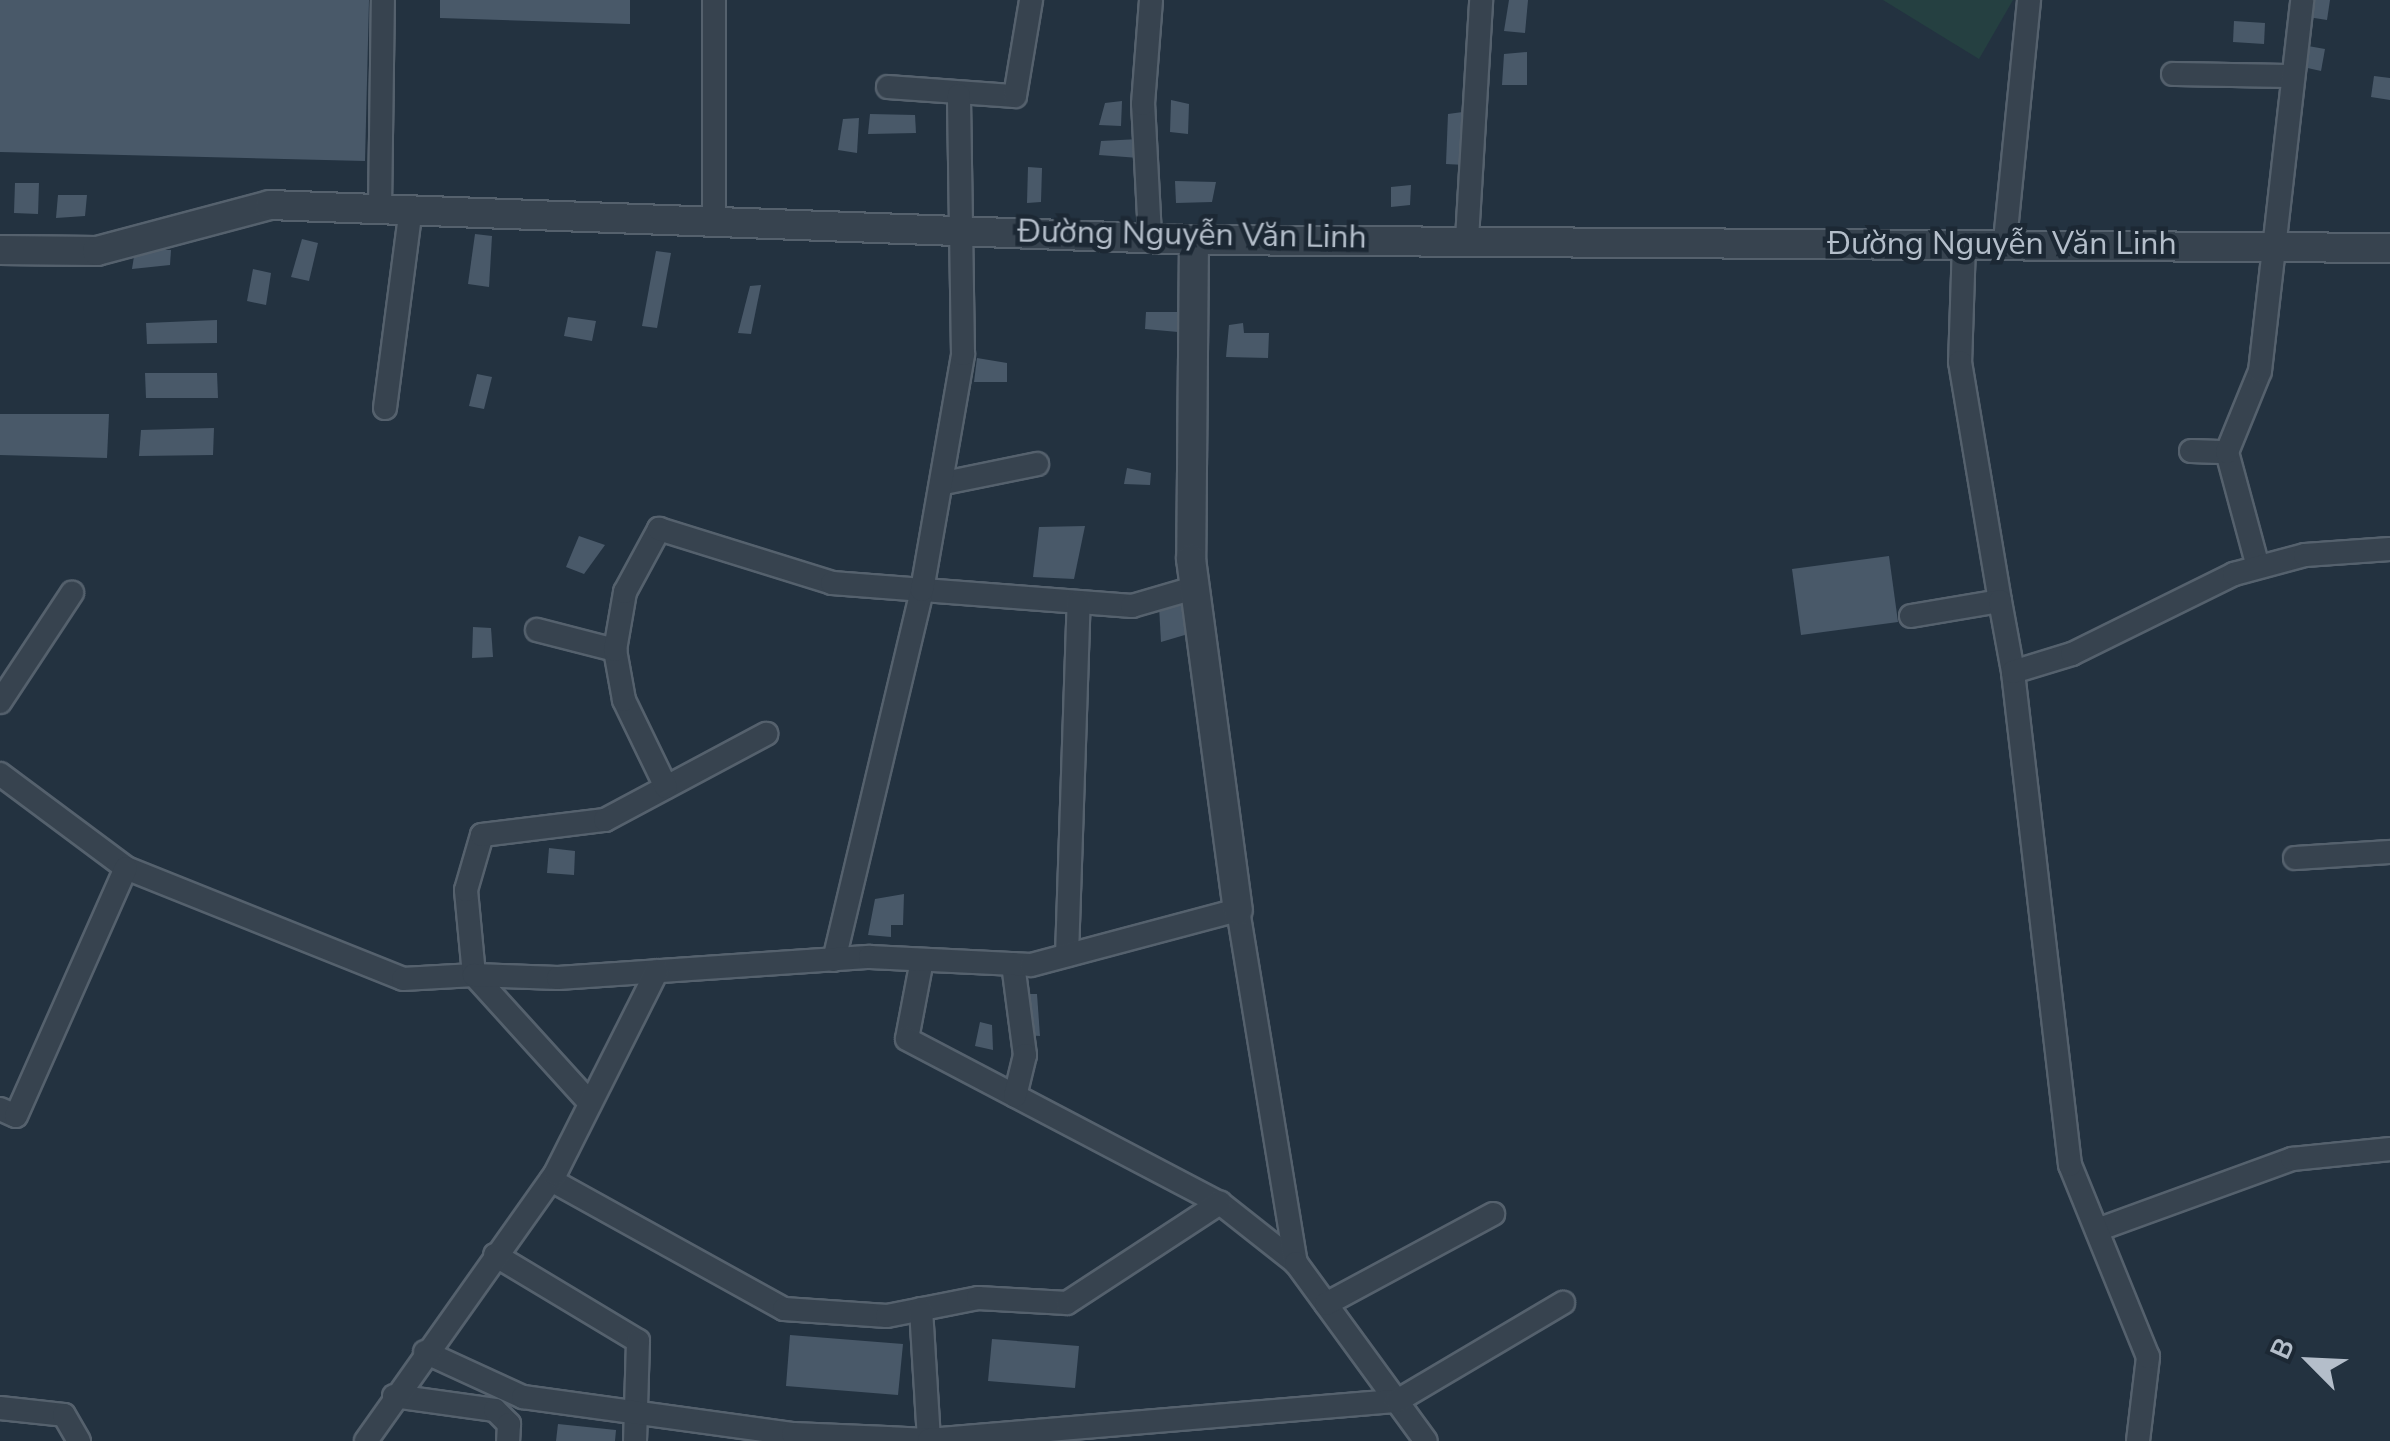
<!DOCTYPE html>
<html>
<head>
<meta charset="utf-8">
<style>
	body { margin:0 }
	#map { position:relative; width:2390px; height:1441px; overflow:hidden; background:#233240; font-family:"Nunito Sans",sans-serif }
	div>[style] { position:absolute }
	[style*='--x'] { left:calc(var(--x)*1px); top:calc(var(--y)*1px); width:calc(var(--w)*1px); rotate:calc(var(--a)*1deg) }
	.green>* { inset:0; background:#254041 }
	.building>* { inset:0; background:#495969 }
	.roads { filter:drop-shadow(2px 0 #55616d) drop-shadow(-2px 0 #55616d) drop-shadow(0 2px #55616d) drop-shadow(0 -2px #55616d) }
	.minor>* { height:22px; margin:-11px; padding:0 11px; transform-origin:11px; border-radius:11px; background:#37434f }
	.tertiary>* { height:28px; margin:-14px; padding:0 14px; transform-origin:14px; border-radius:14px; background:#37434f }
	span { translate:-50% -50%; white-space:nowrap; text-align:center; line-height:1.15; -webkit-text-stroke:9px #1c2834; paint-order:stroke }
	.street-label { font-size:32px; color:#b4beca }
	.north { position:absolute; left:2260px; top:1311px; width:100px; height:100px; -webkit-text-stroke:8px #1c2834; paint-order:stroke; rotate:294deg; font-size:28px; font-weight:700; line-height:40px; text-align:center; color:#b4beca }
	.north::after { content:''; display:block; margin:auto; width:35px; height:45px; background:#b4beca; clip-path:polygon(50% 0,100% 100%,50% 72%,0 100%) }
</style>
</head>
<body>
<div id="map">
	<div class="green">
		<i style="clip-path:polygon(1883px 0,2013px 0,1979px 59px)"></i>
	</div>
	<div class="building">
		<i style="clip-path:polygon(0 0,369px 0,365px 161px,0 152px)"></i>
		<i style="clip-path:polygon(440px 0,630px 0,630px 24px,440px 18px)"></i>
		<i style="clip-path:polygon(1509px 0,1528px 0,1525px 33px,1504px 31px)"></i>
		<i style="clip-path:polygon(2310px 0,2330px 0,2327px 20px,2308px 17px)"></i>
		<i style="clip-path:polygon(2234px 21px,2265px 23px,2264px 44px,2233px 42px)"></i>
		<i style="clip-path:polygon(2308px 46px,2325px 49px,2321px 71px,2303px 67px)"></i>
		<i style="clip-path:polygon(1527px 52px,1527px 85px,1502px 85px,1504px 54px)"></i>
		<i style="clip-path:polygon(2374px 76px,2390px 78px,2390px 100px,2371px 97px)"></i>
		<i style="clip-path:polygon(1171px 100px,1189px 104px,1188px 134px,1170px 132px)"></i>
		<i style="clip-path:polygon(1122px 101px,1121px 126px,1099px 125px,1105px 103px)"></i>
		<i style="clip-path:polygon(1470px 111px,1465px 165px,1446px 164px,1448px 114px)"></i>
		<i style="clip-path:polygon(870px 114px,915px 115px,916px 133px,868px 134px)"></i>
		<i style="clip-path:polygon(859px 118px,857px 153px,838px 150px,843px 119px)"></i>
		<i style="clip-path:polygon(1139px 139px,1139px 158px,1099px 155px,1101px 141px)"></i>
		<i style="clip-path:polygon(1028px 167px,1042px 168px,1041px 202px,1027px 203px)"></i>
		<i style="clip-path:polygon(1175px 181px,1216px 182px,1212px 202px,1176px 203px)"></i>
		<i style="clip-path:polygon(15px 183px,39px 183px,38px 214px,14px 213px)"></i>
		<i style="clip-path:polygon(1411px 185px,1410px 205px,1391px 207px,1391px 187px)"></i>
		<i style="clip-path:polygon(58px 195px,87px 195px,85px 216px,56px 218px)"></i>
		<i style="clip-path:polygon(475px 234px,492px 236px,489px 287px,468px 284px)"></i>
		<i style="clip-path:polygon(302px 239px,318px 243px,309px 281px,291px 277px)"></i>
		<i style="clip-path:polygon(135px 250px,171px 250px,170px 265px,132px 269px)"></i>
		<i style="clip-path:polygon(656px 251px,671px 253px,657px 328px,642px 326px)"></i>
		<i style="clip-path:polygon(253px 269px,271px 273px,266px 305px,247px 301px)"></i>
		<i style="clip-path:polygon(761px 285px,751px 334px,738px 333px,750px 286px)"></i>
		<i style="clip-path:polygon(1146px 312px,1189px 312px,1189px 333px,1145px 329px)"></i>
		<i style="clip-path:polygon(568px 317px,596px 321px,592px 341px,564px 336px)"></i>
		<i style="clip-path:polygon(217px 320px,217px 343px,147px 344px,146px 323px)"></i>
		<i style="clip-path:polygon(1243px 323px,1244px 333px,1269px 333px,1268px 358px,1226px 357px,1229px 325px)"></i>
		<i style="clip-path:polygon(977px 358px,1007px 363px,1007px 382px,974px 382px)"></i>
		<i style="clip-path:polygon(145px 373px,217px 373px,218px 398px,146px 398px)"></i>
		<i style="clip-path:polygon(477px 374px,492px 377px,484px 409px,469px 406px)"></i>
		<i style="clip-path:polygon(0 414px,109px 414px,107px 458px,0 455px)"></i>
		<i style="clip-path:polygon(214px 428px,213px 455px,139px 456px,141px 430px)"></i>
		<i style="clip-path:polygon(1127px 468px,1151px 473px,1150px 485px,1124px 484px)"></i>
		<i style="clip-path:polygon(1085px 526px,1074px 579px,1033px 577px,1039px 527px)"></i>
		<i style="clip-path:polygon(579px 536px,605px 545px,584px 574px,566px 567px)"></i>
		<i style="clip-path:polygon(1889px 556px,1898px 622px,1801px 635px,1792px 569px)"></i>
		<i style="clip-path:polygon(1187px 601px,1195px 632px,1161px 642px,1159px 606px)"></i>
		<i style="clip-path:polygon(473px 627px,491px 628px,493px 657px,472px 658px)"></i>
		<i style="clip-path:polygon(549px 848px,575px 851px,574px 875px,547px 873px)"></i>
		<i style="clip-path:polygon(904px 894px,903px 925px,891px 925px,891px 937px,868px 935px,875px 899px)"></i>
		<i style="clip-path:polygon(1019px 994px,1037px 994px,1040px 1036px,1024px 1035px)"></i>
		<i style="clip-path:polygon(980px 1022px,992px 1025px,993px 1050px,975px 1046px)"></i>
		<i style="clip-path:polygon(790px 1335px,903px 1344px,898px 1395px,786px 1386px)"></i>
		<i style="clip-path:polygon(992px 1339px,1079px 1346px,1075px 1388px,988px 1381px)"></i>
		<i style="clip-path:polygon(558px 1424px,616px 1430px,615px 1441px,556px 1441px)"></i>
	</div>
	<div class="roads">
		<div class="minor">
			<i style="--x:2173;--y:74;--w:117;--a:1"></i>
			<i style="--x:888;--y:87;--w:127;--a:4.1"></i>
			<i style="--x:1015;--y:96;--w:97;--a:-80.5"></i>
			<i style="--x:380;--y:208;--w:208;--a:-89.2"></i>
			<i style="--x:714;--y:220;--w:220;--a:-90"></i>
			<i style="--x:1150;--y:236;--w:132;--a:-93"></i>
			<i style="--x:1143;--y:104;--w:104;--a:-85.6"></i>
			<i style="--x:1467;--y:239;--w:239;--a:-86.6"></i>
			<i style="--x:2005;--y:241;--w:242;--a:-84.3"></i>
			<i style="--x:1964;--y:244;--w:118;--a:91.9"></i>
			<i style="--x:1960;--y:362;--w:242;--a:80.5"></i>
			<i style="--x:385;--y:408;--w:201;--a:-82.6"></i>
			<i style="--x:2191;--y:451;--w:36;--a:2"></i>
			<i style="--x:2227;--y:452;--w:119;--a:74.9"></i>
			<i style="--x:2227;--y:452;--w:87;--a:-67.8"></i>
			<i style="--x:2260;--y:371;--w:373;--a:-83.5"></i>
			<i style="--x:944;--y:483;--w:95;--a:-11.5"></i>
			<i style="--x:1911;--y:616;--w:90;--a:-9.6"></i>
			<i style="--x:2000;--y:601;--w:72;--a:79.6"></i>
			<i style="--x:537;--y:630;--w:81;--a:14.4"></i>
			<i style="--x:0;--y:702;--w:131;--a:-56.6"></i>
			<i style="--x:0;--y:774;--w:157;--a:36.7"></i>
			<i style="--x:126;--y:868;--w:298;--a:21.8"></i>
			<i style="--x:403;--y:979;--w:71;--a:-3.2"></i>
			<i style="--x:474;--y:975;--w:85;--a:-95.4"></i>
			<i style="--x:466;--y:890;--w:57;--a:-73.8"></i>
			<i style="--x:482;--y:835;--w:124;--a:-7"></i>
			<i style="--x:605;--y:820;--w:183;--a:-28.1"></i>
			<i style="--x:666;--y:787;--w:97;--a:-115.8"></i>
			<i style="--x:624;--y:700;--w:51;--a:-100.2"></i>
			<i style="--x:615;--y:650;--w:59;--a:-80.2"></i>
			<i style="--x:625;--y:592;--w:72;--a:-61.6"></i>
			<i style="--x:659;--y:529;--w:181;--a:17.3"></i>
			<i style="--x:832;--y:583;--w:301;--a:4.4"></i>
			<i style="--x:1132;--y:606;--w:65;--a:-16.2"></i>
			<i style="--x:2295;--y:858;--w:95;--a:-3.6"></i>
			<i style="--x:1067;--y:955;--w:353;--a:-88.1"></i>
			<i style="--x:834;--y:960;--w:380;--a:-76.6"></i>
			<i style="--x:922;--y:590;--w:240;--a:-80.1"></i>
			<i style="--x:963;--y:354;--w:259;--a:-90.9"></i>
			<i style="--x:922;--y:960;--w:80;--a:100.8"></i>
			<i style="--x:907;--y:1039;--w:353;--a:27.7"></i>
			<i style="--x:1220;--y:1203;--w:97;--a:38.3"></i>
			<i style="--x:1013;--y:964;--w:92;--a:82.5"></i>
			<i style="--x:1025;--y:1055;--w:42;--a:103.7"></i>
			<i style="--x:590;--y:1103;--w:173;--a:-132.2"></i>
			<i style="--x:474;--y:975;--w:84;--a:2"></i>
			<i style="--x:558;--y:978;--w:313;--a:-3.9"></i>
			<i style="--x:870;--y:957;--w:161;--a:2.8"></i>
			<i style="--x:1031;--y:965;--w:214;--a:-14.9"></i>
			<i style="--x:1238;--y:910;--w:358;--a:80.7"></i>
			<i style="--x:1296;--y:1263;--w:220;--a:53.9"></i>
			<i style="--x:0;--y:1109;--w:17;--a:24"></i>
			<i style="--x:16;--y:1116;--w:271;--a:-66.1"></i>
			<i style="--x:551;--y:1180;--w:266;--a:29"></i>
			<i style="--x:784;--y:1309;--w:103;--a:3.9"></i>
			<i style="--x:887;--y:1316;--w:93;--a:-11.2"></i>
			<i style="--x:978;--y:1298;--w:89;--a:3.2"></i>
			<i style="--x:1067;--y:1303;--w:183;--a:-33.2"></i>
			<i style="--x:2097;--y:1230;--w:208;--a:-20"></i>
			<i style="--x:2292;--y:1159;--w:99;--a:-5.8"></i>
			<i style="--x:495;--y:1255;--w:167;--a:31"></i>
			<i style="--x:638;--y:1341;--w:100;--a:91.7"></i>
			<i style="--x:1326;--y:1304;--w:190;--a:-28.3"></i>
			<i style="--x:921;--y:1309;--w:132;--a:86.5"></i>
			<i style="--x:425;--y:1352;--w:108;--a:24.7"></i>
			<i style="--x:523;--y:1397;--w:273;--a:7.8"></i>
			<i style="--x:793;--y:1434;--w:136;--a:2.5"></i>
			<i style="--x:929;--y:1440;--w:470;--a:-4.8"></i>
			<i style="--x:1397;--y:1401;--w:193;--a:-30.6"></i>
			<i style="--x:394;--y:1396;--w:102;--a:7.9"></i>
			<i style="--x:495;--y:1410;--w:20;--a:45"></i>
			<i style="--x:509;--y:1424;--w:17;--a:93"></i>
			<i style="--x:0;--y:1408;--w:64;--a:6.2"></i>
			<i style="--x:64;--y:1415;--w:30;--a:60"></i>
			<i style="--x:366;--y:1441;--w:327;--a:-54.7"></i>
			<i style="--x:555;--y:1174;--w:227;--a:-63.3"></i>
			<i style="--x:2138;--y:1441;--w:85;--a:-83.2"></i>
			<i style="--x:2148;--y:1357;--w:207;--a:-112.1"></i>
			<i style="--x:2070;--y:1165;--w:496;--a:-96.6"></i>
			<i style="--x:2013;--y:672;--w:62;--a:-17"></i>
			<i style="--x:2072;--y:654;--w:181;--a:-26.3"></i>
			<i style="--x:2234;--y:574;--w:73;--a:-15"></i>
			<i style="--x:2305;--y:555;--w:85;--a:-4"></i>
		</div>
		<div class="tertiary">
			<i style="--x:1194;--y:240;--w:319;--a:90.5"></i>
			<i style="--x:1191;--y:559;--w:354;--a:82.4"></i>
			<i style="--x:0;--y:250;--w:97;--a:0.6"></i>
			<i style="--x:97;--y:251;--w:179;--a:-14.9"></i>
			<i style="--x:270;--y:205;--w:925;--a:2.17"></i>
			<i style="--x:1194;--y:240;--w:1196;--a:0.38"></i>
		</div>
	</div>
	<div class="street-label">
		<span style="left:1192px;top:235px;rotate:1deg">Đường Nguyễn Văn Linh</span>
		<span style="left:2002px;top:244px">Đường Nguyễn Văn Linh</span>
	</div>
	<div class="north">B</div>
</div>
</body>
</html>
